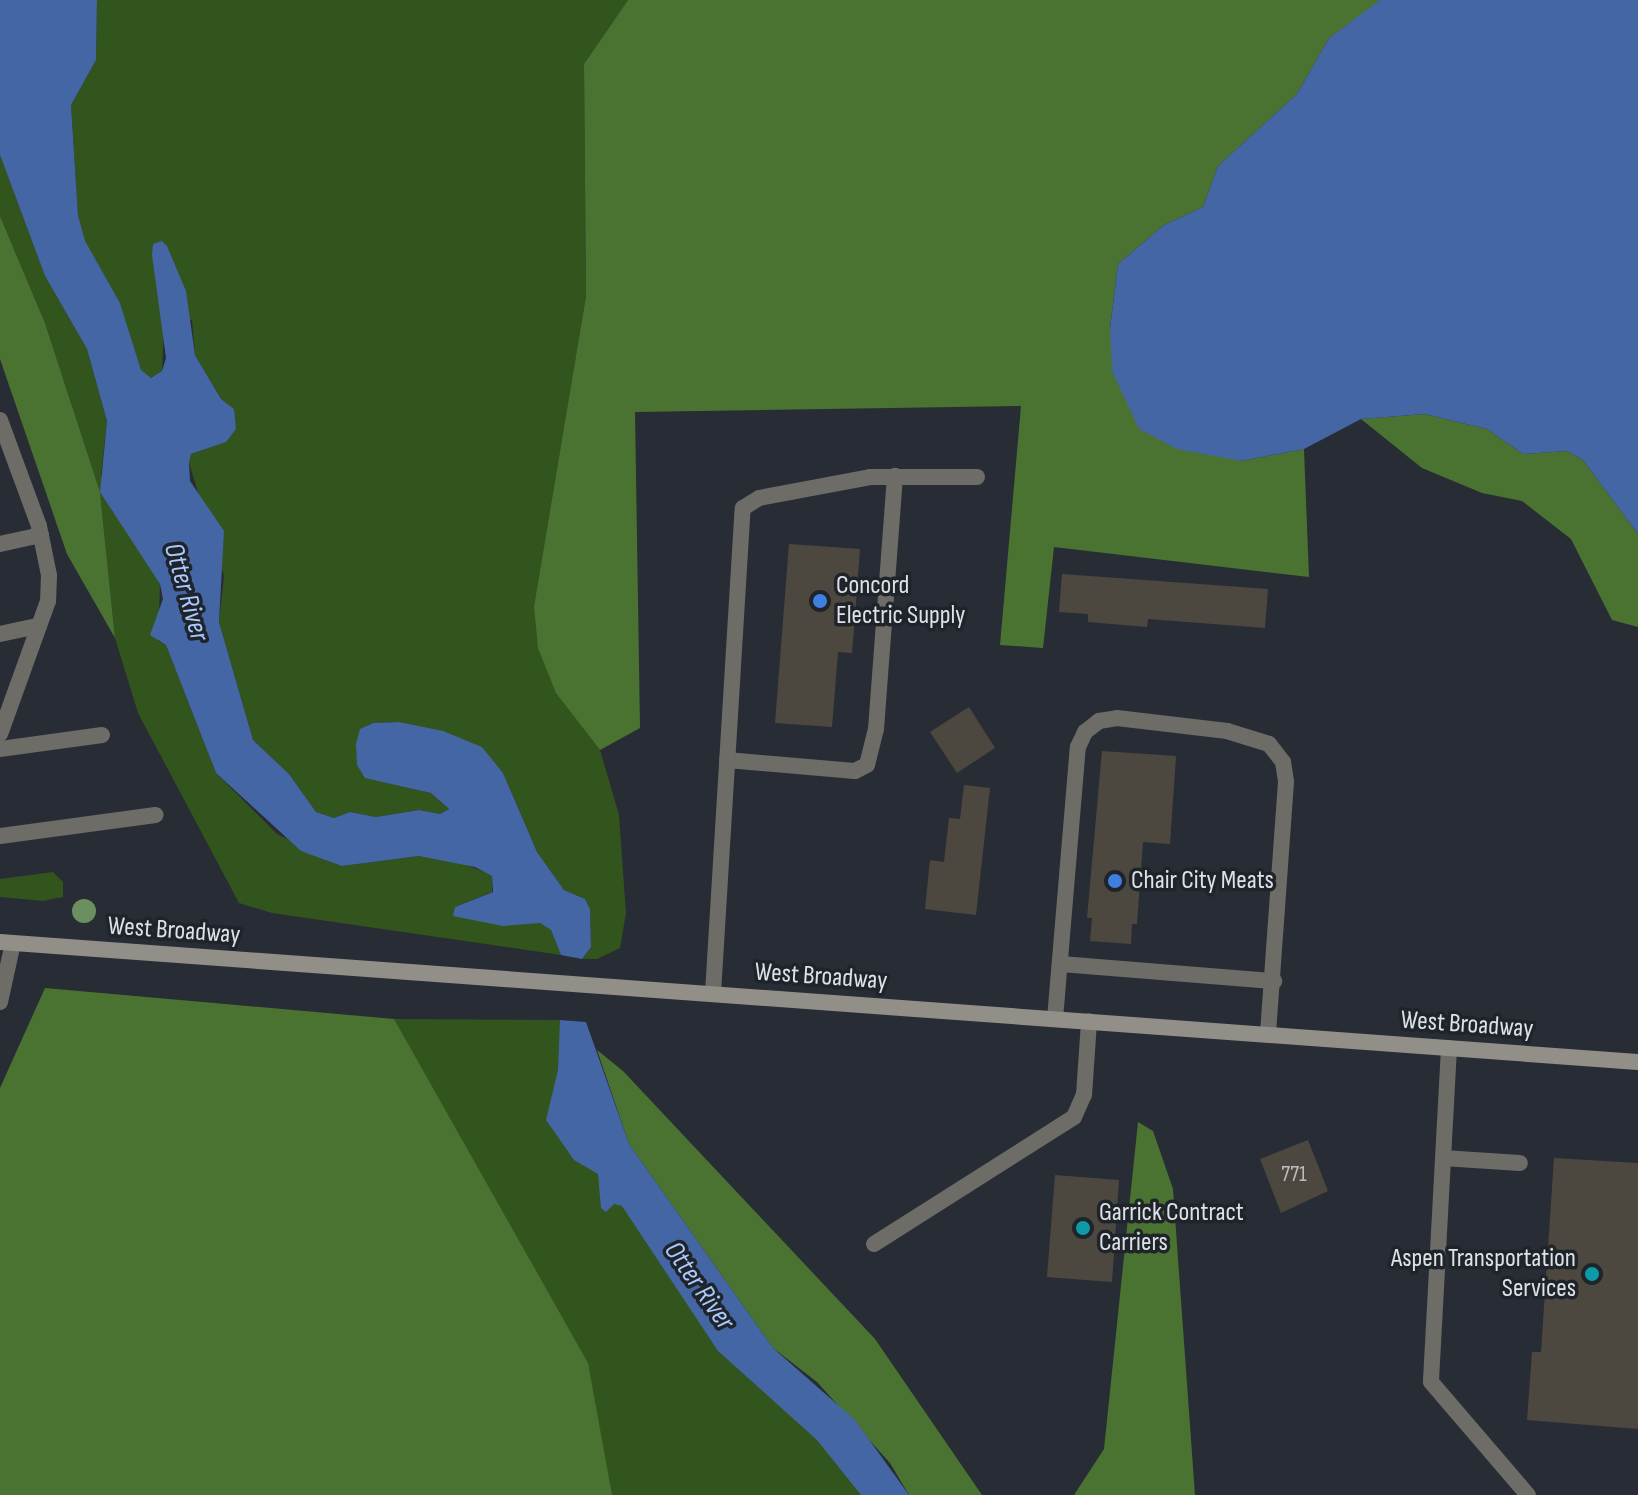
<!DOCTYPE html>
<html>
<head>
<meta charset="utf-8">
<style>
	body { margin:0 }
	#map { position:relative; width:1638px; height:1495px; overflow:hidden; background:#282d35; font-family:"Sofia Sans Condensed",sans-serif }
	div>[style] { position:absolute }
	[style*='--x'] { left:calc(var(--x)*1px); top:calc(var(--y)*1px); width:calc(var(--w)*1px); rotate:calc(var(--a)*1deg) }
	.green>* { inset:0; background:#32541d }
	.forest>* { inset:0; background:#4a7331 }
	.water>* { inset:0; background:#4466a4 }
	.building>* { inset:0; background:#4d483f }
	.lane>* { height:16px; margin:-8px; padding:0 8px; transform-origin:8px; border-radius:8px; background:#6d6c67 }
	.secondary>* { height:16px; margin:-8px; padding:0 8px; transform-origin:8px; border-radius:8px; background:#928f88 }
	.trees>* { width:24px; height:24px; margin:-12px; border-radius:50%; background:#6c8f60 }
	.dots>* { width:22px; height:22px; translate:-50% -50%; box-sizing:border-box; border:4px solid #1f242b; border-radius:50% }
	span { translate:-50% -50%; white-space:nowrap; text-align:center; line-height:1.15; -webkit-text-stroke:7px #1f242b; paint-order:stroke }
	.number-label { font-size:22px; color:#babcbd }
	.number-label span { -webkit-text-stroke-width:0 }
	.poi-label { font-size:26px; color:#dee2e7 }
	.left { translate:0 -50%; text-align:left }
	.right { translate:-100% -50%; text-align:right }
	.street-label { font-size:26px; color:#dee2e7 }
	.water-label { font-size:28px; color:#abc9ff; font-style:italic }
</style>
</head>
<body>
<div id="map">
	<div class="green">
		<i style="clip-path:polygon(97px 0,628px 0,584px 64px,586px 296px,534px 606px,556px 692px,600px 750px,619px 815px,626px 913px,620px 948px,597px 959px,582px 959px,591px 947px,590px 909px,585px 899px,564px 890px,537px 852px,503px 773px,399px 722px,372px 723px,360px 730px,406px 787px,431px 793px,449px 809px,440px 814px,419px 810px,376px 817px,350px 812px,334px 818px,316px 812px,289px 774px,253px 740px,219px 622px,224px 576px,189px 463px,191px 454px,226px 442px,234px 409px,221px 399px,195px 355px,192px 320px,164px 327px,162px 371px,151px 378px,141px 371px,120px 303px,84px 241px,78px 215px,71px 105px,96px 60px)"></i>
		<i style="clip-path:polygon(0 155px,45px 276px,87px 349px,107px 421px,101px 475px,112px 511px,135px 538px,160px 584px,158px 641px,166px 645px,216px 773px,277px 834px,342px 866px,419px 856px,449px 858px,492px 875px,492px 892px,455px 907px,540px 923px,551px 930px,561px 955px,272px 913px,239px 903px,138px 713px,115px 638px,100px 492px,45px 323px,0 216px)"></i>
		<i style="clip-path:polygon(53px 872px,63px 882px,63px 897px,43px 901px,0 897px,0 879px)"></i>
		<i style="clip-path:polygon(394px 1019px,560px 1020px,560px 1038px,597px 1138px,880px 1495px,516px 1495px)"></i>
	</div>
	<div class="forest">
		<i style="clip-path:polygon(628px 0,1381px 0,1329px 38px,1297px 94px,1218px 166px,1203px 207px,1164px 225px,1118px 264px,1110px 328px,1241px 461px,1304px 449px,1309px 577px,1054px 547px,1043px 648px,1000px 645px,1021px 406px,635px 412px,640px 728px,600px 750px,556px 693px,538px 648px,534px 606px,586px 296px,584px 64px)"></i>
		<i style="clip-path:polygon(0 216px,45px 323px,100px 492px,115px 638px,67px 554px,0 359px)"></i>
		<i style="clip-path:polygon(1425px 414px,1487px 429px,1523px 454px,1567px 451px,1583px 460px,1638px 534px,1638px 627px,1612px 620px,1571px 539px,1522px 501px,1482px 493px,1422px 468px,1361px 419px)"></i>
		<i style="clip-path:polygon(45px 988px,394px 1019px,588px 1363px,612px 1495px,0 1495px,0 1088px)"></i>
		<i style="clip-path:polygon(597px 1050px,623px 1071px,875px 1339px,982px 1495px,909px 1495px,890px 1463px,817px 1382px,773px 1348px,629px 1144px)"></i>
		<i style="clip-path:polygon(1138px 1122px,1153px 1131px,1173px 1189px,1195px 1495px,1074px 1495px,1104px 1449px)"></i>
	</div>
	<div class="water">
		<i style="clip-path:polygon(0 0,97px 0,96px 60px,71px 105px,78px 215px,85px 241px,120px 303px,141px 370px,151px 378px,162px 371px,166px 358px,152px 255px,153px 244px,162px 241px,167px 246px,186px 291px,195px 355px,221px 399px,234px 409px,236px 429px,226px 442px,191px 454px,189px 463px,190px 481px,224px 531px,219px 622px,253px 740px,289px 774px,316px 812px,334px 818px,350px 812px,376px 817px,419px 810px,440px 814px,449px 809px,431px 793px,365px 778px,357px 765px,356px 744px,360px 729px,373px 723px,399px 722px,443px 731px,482px 747px,503px 773px,537px 852px,564px 890px,585px 899px,590px 909px,591px 947px,582px 959px,561px 955px,551px 930px,540px 923px,503px 926px,453px 916px,455px 907px,493px 892px,492px 876px,475px 867px,419px 856px,342px 866px,301px 851px,216px 773px,166px 645px,150px 635px,163px 599px,160px 584px,100px 492px,107px 421px,87px 349px,45px 276px,0 155px)"></i>
		<i style="clip-path:polygon(1380px 0,1638px 0,1638px 534px,1583px 460px,1567px 451px,1523px 454px,1487px 429px,1425px 414px,1361px 419px,1304px 449px,1241px 461px,1177px 449px,1139px 429px,1112px 371px,1110px 328px,1118px 264px,1164px 225px,1203px 207px,1218px 166px,1297px 94px,1329px 38px)"></i>
		<i style="clip-path:polygon(560px 1020px,586px 1022px,629px 1144px,773px 1348px,855px 1420px,909px 1495px,861px 1495px,817px 1440px,718px 1351px,622px 1206px,614px 1204px,606px 1212px,601px 1208px,598px 1174px,574px 1160px,546px 1120px,558px 1070px)"></i>
	</div>
	<div class="building">
		<i style="clip-path:polygon(789px 544px,860px 549px,852px 653px,838px 652px,832px 727px,775px 723px)"></i>
		<i style="clip-path:polygon(1062px 574px,1268px 589px,1265px 628px,1148px 619px,1147px 627px,1088px 622px,1088px 614px,1059px 612px)"></i>
		<i style="clip-path:polygon(969px 707px,995px 748px,957px 773px,930px 732px)"></i>
		<i style="clip-path:polygon(1102px 751px,1176px 756px,1170px 844px,1143px 842px,1137px 924px,1132px 924px,1131px 944px,1090px 941px,1092px 918px,1087px 918px)"></i>
		<i style="clip-path:polygon(964px 785px,990px 788px,976px 915px,925px 909px,930px 860px,944px 862px,949px 818px,960px 819px)"></i>
		<i style="clip-path:polygon(1308px 1140px,1328px 1191px,1281px 1213px,1260px 1159px)"></i>
		<i style="clip-path:polygon(1554px 1158px,1638px 1163px,1638px 1429px,1527px 1420px,1532px 1352px,1541px 1352px)"></i>
		<i style="clip-path:polygon(1055px 1175px,1119px 1180px,1112px 1282px,1047px 1277px)"></i>
	</div>
	<div class="lane">
		<i style="--x:0;--y:420;--w:113;--a:69.8"></i>
		<i style="--x:39;--y:526;--w:50;--a:78.5"></i>
		<i style="--x:49;--y:575;--w:26;--a:92"></i>
		<i style="--x:48;--y:601;--w:141;--a:109.8"></i>
		<i style="--x:0;--y:544;--w:42;--a:-12.4"></i>
		<i style="--x:0;--y:634;--w:40;--a:-12"></i>
		<i style="--x:0;--y:749;--w:103;--a:-7.8"></i>
		<i style="--x:727;--y:760;--w:128;--a:4.9"></i>
		<i style="--x:855;--y:771;--w:13;--a:-27"></i>
		<i style="--x:867;--y:765;--w:37;--a:-76"></i>
		<i style="--x:876;--y:729;--w:254;--a:-85.7"></i>
		<i style="--x:0;--y:836;--w:157;--a:-7.7"></i>
		<i style="--x:1061;--y:964;--w:214;--a:4.6"></i>
		<i style="--x:713;--y:993;--w:486;--a:-86.5"></i>
		<i style="--x:743;--y:508;--w:19;--a:-32"></i>
		<i style="--x:759;--y:498;--w:113;--a:-10.7"></i>
		<i style="--x:870;--y:477;--w:107;--a:0"></i>
		<i style="--x:0;--y:1002;--w:60;--a:-77.6"></i>
		<i style="--x:1055;--y:1019;--w:273;--a:-85.2"></i>
		<i style="--x:1078;--y:747;--w:17;--a:-65"></i>
		<i style="--x:1085;--y:732;--w:18;--a:-38"></i>
		<i style="--x:1099;--y:721;--w:18;--a:-9"></i>
		<i style="--x:1117;--y:718;--w:111;--a:6.7"></i>
		<i style="--x:1227;--y:731;--w:44;--a:17.2"></i>
		<i style="--x:1269;--y:744;--w:23;--a:52"></i>
		<i style="--x:1283;--y:762;--w:20;--a:81"></i>
		<i style="--x:1286;--y:782;--w:253;--a:94.1"></i>
		<i style="--x:1449;--y:1048;--w:334;--a:93.1"></i>
		<i style="--x:1431;--y:1382;--w:149;--a:49.4"></i>
		<i style="--x:1443;--y:1158;--w:77;--a:3.7"></i>
		<i style="--x:874;--y:1244;--w:237;--a:-32.4"></i>
		<i style="--x:1074;--y:1117;--w:24;--a:-66"></i>
		<i style="--x:1084;--y:1095;--w:74;--a:-86.1"></i>
	</div>
	<div class="secondary">
		<i style="--x:0;--y:942;--w:1642;--a:4.19"></i>
	</div>
	<div class="trees">
		<i style="left:84px;top:911px"></i>
	</div>
	<div class="dots">
		<i style="left:820px;top:601px;background:#3f7fe0"></i>
		<i style="left:1115px;top:881px;background:#3f7fe0"></i>
		<i style="left:1083px;top:1228px;background:#0f9aa8"></i>
		<i style="left:1592px;top:1274px;background:#0f9aa8"></i>
	</div>
	<div class="number-label">
		<span style="left:1294px;top:1175px">771</span>
	</div>
	<div class="poi-label">
		<span class="left" style="left:836px;top:601px">Concord<br>Electric Supply</span>
		<span class="left" style="left:1131px;top:881px">Chair City Meats</span>
		<span class="left" style="left:1099px;top:1228px">Garrick Contract<br>Carriers</span>
		<span class="right" style="left:1576px;top:1274px">Aspen Transportation<br>Services</span>
	</div>
	<div class="street-label">
		<span style="left:174px;top:931px;rotate:4deg">West Broadway</span>
		<span style="left:821px;top:977px;rotate:4deg">West Broadway</span>
		<span style="left:1467px;top:1025px;rotate:4deg">West Broadway</span>
	</div>
	<div class="water-label">
		<span style="left:186px;top:592px;rotate:74deg">Otter River</span>
		<span style="left:699px;top:1286px;rotate:55deg">Otter River</span>
	</div>
</div>
</body>
</html>
